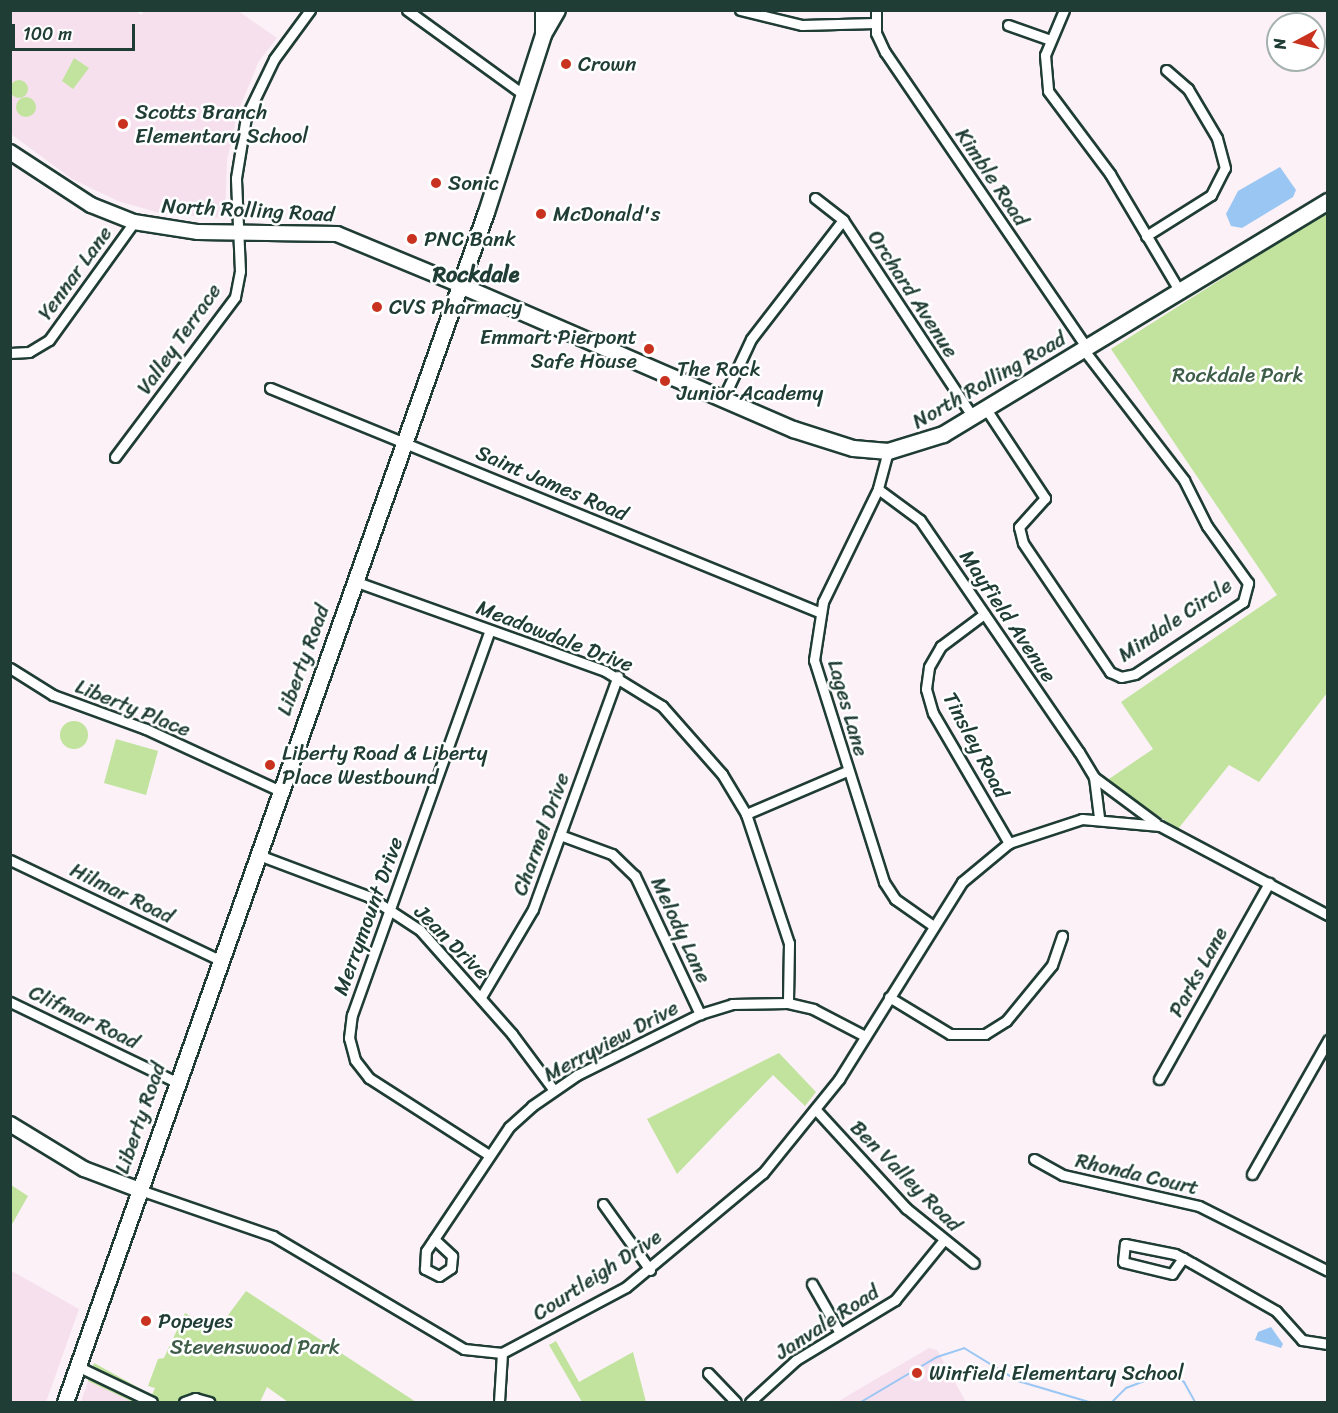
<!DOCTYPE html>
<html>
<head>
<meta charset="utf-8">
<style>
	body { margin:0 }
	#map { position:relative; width:1338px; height:1413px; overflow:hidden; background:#fbf1f7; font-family:Sriracha,sans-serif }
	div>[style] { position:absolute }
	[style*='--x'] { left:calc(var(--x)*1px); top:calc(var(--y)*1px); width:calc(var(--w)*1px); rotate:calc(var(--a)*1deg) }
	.built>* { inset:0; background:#f6e0ee }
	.green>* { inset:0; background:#c1e39d }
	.round { border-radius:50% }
	.water>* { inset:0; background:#9ac6f4 }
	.stream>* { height:2px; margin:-1px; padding:0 1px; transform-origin:1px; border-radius:1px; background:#9ac6f4 }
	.roads { filter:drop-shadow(2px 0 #1f3d34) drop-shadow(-2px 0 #1f3d34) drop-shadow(0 2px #1f3d34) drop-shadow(0 -2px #1f3d34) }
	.street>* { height:9px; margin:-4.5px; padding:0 4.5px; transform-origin:4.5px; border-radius:4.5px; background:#fff }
	.secondary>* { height:14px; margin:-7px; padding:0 7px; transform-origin:7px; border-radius:7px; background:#fff }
	.primary>* { height:15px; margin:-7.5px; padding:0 7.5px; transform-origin:7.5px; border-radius:7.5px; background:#fff }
	.dots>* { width:16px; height:16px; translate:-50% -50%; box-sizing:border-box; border:3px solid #fff; border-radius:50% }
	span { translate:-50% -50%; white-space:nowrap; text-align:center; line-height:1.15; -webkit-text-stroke:5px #fff; paint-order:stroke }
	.poi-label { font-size:21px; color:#1f3d34 }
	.left { translate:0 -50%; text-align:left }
	.right { translate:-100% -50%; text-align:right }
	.street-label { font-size:21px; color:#1f3d34 }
	.park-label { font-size:21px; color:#3f5e49 }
	.neighbourhood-label { font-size:22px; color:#1f3d34; font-weight:700 }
	.frame { position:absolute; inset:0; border:12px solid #1f3d34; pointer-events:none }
	.north { position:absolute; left:1266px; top:12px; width:60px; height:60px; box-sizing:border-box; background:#fff; border:2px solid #a5b1ae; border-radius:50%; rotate:263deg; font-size:16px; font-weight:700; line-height:24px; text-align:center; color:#1f3d34 }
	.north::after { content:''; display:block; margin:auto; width:21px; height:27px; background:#c8321e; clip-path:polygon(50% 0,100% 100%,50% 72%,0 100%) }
	.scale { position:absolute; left:12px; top:24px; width:123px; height:27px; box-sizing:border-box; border:3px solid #1f3d34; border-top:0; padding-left:8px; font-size:18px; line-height:21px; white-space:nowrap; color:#1f3d34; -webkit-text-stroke:4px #fff; paint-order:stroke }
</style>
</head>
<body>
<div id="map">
	<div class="built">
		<i style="clip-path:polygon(135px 10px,141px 15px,145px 10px,238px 11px,277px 38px,259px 61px,237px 114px,227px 161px,225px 218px,163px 214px,118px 201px,72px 179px,11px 134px,11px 11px)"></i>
		<i style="clip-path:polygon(10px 1270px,79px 1309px,46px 1402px,11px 1402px)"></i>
		<i style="clip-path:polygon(929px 1348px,937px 1350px,966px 1402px,837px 1402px)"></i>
		<i style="clip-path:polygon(88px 1381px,122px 1396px,133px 1402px,81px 1402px)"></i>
	</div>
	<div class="green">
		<i style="clip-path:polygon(74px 58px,89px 68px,73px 89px,62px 81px)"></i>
		<i class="round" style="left:10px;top:80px;width:18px;height:18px"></i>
		<i class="round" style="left:16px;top:97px;width:20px;height:20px"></i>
		<i style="clip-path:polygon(1327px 212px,1327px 693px,1259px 782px,1229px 765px,1178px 829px,1106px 781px,1153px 749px,1121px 702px,1277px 595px,1111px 349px)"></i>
		<i class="round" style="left:60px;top:721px;width:28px;height:28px"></i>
		<i style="clip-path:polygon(116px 739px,158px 751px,146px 795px,104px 783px)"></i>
		<i style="clip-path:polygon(779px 1053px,816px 1092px,805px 1106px,773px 1075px,677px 1174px,647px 1119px)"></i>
		<i style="clip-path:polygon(11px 1185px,28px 1196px,11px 1226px)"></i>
		<i style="clip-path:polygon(246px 1291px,416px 1402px,288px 1402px,267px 1387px,260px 1402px,133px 1402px,88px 1381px,94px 1363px,152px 1395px,155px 1388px,148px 1386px,158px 1359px,164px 1358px,185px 1313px,217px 1330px)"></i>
		<i style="clip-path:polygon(556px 1341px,579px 1382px,633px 1352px,646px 1402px,582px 1402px,549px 1345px)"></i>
	</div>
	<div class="water">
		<i style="clip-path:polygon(1280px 167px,1296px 190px,1293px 197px,1242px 228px,1231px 226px,1226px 214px,1238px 191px)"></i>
		<i style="clip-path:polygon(1271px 1327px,1283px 1344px,1281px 1348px,1255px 1340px,1258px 1332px)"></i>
	</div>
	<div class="stream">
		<i style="--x:861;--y:1402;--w:88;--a:-30.6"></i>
		<i style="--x:937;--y:1357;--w:28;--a:-18"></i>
		<i style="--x:964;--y:1348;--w:63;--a:31.4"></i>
		<i style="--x:1018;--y:1381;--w:74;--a:16.5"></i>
		<i style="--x:1112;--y:1402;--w:20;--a:-45"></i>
		<i style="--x:1126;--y:1388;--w:45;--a:-20.9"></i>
		<i style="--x:1168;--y:1372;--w:19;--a:32"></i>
		<i style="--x:1184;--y:1382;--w:23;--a:61"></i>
	</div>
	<div class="roads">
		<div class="street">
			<i style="--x:407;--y:10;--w:145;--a:36"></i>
			<i style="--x:740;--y:10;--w:64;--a:13.6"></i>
			<i style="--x:802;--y:25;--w:73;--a:-1.6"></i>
			<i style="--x:876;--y:10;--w:23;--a:90"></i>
			<i style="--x:876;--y:33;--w:21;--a:65"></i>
			<i style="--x:885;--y:52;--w:358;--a:55.7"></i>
			<i style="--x:1064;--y:10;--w:49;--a:112.9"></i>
			<i style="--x:1045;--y:55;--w:36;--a:85"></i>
			<i style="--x:1048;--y:91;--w:104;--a:53.2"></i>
			<i style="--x:1110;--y:174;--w:137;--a:59.3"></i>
			<i style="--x:1008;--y:25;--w:42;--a:19.3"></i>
			<i style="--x:815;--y:198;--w:36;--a:38"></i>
			<i style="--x:843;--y:220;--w:236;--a:56.6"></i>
			<i style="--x:1146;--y:236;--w:77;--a:-32.2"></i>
			<i style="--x:1211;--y:195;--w:30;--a:-63"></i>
			<i style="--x:1225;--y:168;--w:31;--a:-105"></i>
			<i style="--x:1217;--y:138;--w:57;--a:-120.6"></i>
			<i style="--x:1188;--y:89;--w:29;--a:-139"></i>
			<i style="--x:10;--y:353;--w:19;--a:-3"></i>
			<i style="--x:29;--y:352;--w:23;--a:-31"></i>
			<i style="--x:49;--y:340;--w:145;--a:-54.2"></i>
			<i style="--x:270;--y:388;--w:593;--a:22.2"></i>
			<i style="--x:722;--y:401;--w:68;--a:-64.9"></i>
			<i style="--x:751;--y:339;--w:150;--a:-52.3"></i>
			<i style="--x:986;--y:409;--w:107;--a:56.5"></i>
			<i style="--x:1045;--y:498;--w:39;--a:132"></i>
			<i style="--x:1019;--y:527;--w:16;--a:76"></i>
			<i style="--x:1023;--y:543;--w:156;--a:56"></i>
			<i style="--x:1110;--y:672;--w:12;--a:24"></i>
			<i style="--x:1121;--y:677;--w:14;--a:-12"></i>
			<i style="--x:1135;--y:674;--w:130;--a:-33.7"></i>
			<i style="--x:1243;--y:602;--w:20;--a:-75"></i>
			<i style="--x:1248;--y:583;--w:70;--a:-125.7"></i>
			<i style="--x:1207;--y:526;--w:51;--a:-116.6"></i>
			<i style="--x:1184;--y:480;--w:164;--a:-127.6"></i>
			<i style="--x:888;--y:451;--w:39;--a:105"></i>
			<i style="--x:878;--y:489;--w:126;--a:116"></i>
			<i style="--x:823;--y:602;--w:59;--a:98.8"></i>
			<i style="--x:814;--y:660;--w:233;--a:72.5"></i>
			<i style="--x:884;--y:882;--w:20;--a:57"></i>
			<i style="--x:895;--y:899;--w:45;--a:35.1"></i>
			<i style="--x:115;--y:457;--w:200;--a:-53.1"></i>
			<i style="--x:235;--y:297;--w:26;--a:-79"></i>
			<i style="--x:240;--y:271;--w:93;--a:-92.5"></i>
			<i style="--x:236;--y:178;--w:62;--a:-80.7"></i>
			<i style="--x:246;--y:117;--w:64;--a:-64.2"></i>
			<i style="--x:274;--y:59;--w:61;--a:-53.7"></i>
			<i style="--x:878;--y:489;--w:52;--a:36.4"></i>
			<i style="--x:920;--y:520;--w:281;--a:55.6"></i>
			<i style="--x:1079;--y:752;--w:29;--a:59"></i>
			<i style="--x:1094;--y:777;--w:40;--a:82.9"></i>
			<i style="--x:354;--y:581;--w:267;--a:19.7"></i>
			<i style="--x:605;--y:671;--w:67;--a:31.6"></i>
			<i style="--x:662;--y:706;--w:91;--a:48.6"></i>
			<i style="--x:722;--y:774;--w:47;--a:59"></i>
			<i style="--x:746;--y:814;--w:136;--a:71.6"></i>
			<i style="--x:789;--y:943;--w:60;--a:91"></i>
			<i style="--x:984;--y:614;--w:54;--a:143.3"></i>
			<i style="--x:941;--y:646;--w:24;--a:120"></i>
			<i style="--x:929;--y:667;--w:22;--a:98"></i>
			<i style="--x:926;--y:689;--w:25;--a:74"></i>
			<i style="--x:933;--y:713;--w:151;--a:59.7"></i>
			<i style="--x:10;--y:668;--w:51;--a:32.1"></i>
			<i style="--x:53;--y:695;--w:99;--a:20.1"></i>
			<i style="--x:146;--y:729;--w:145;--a:24.8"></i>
			<i style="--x:1094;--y:777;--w:77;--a:36.6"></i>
			<i style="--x:746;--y:814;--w:110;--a:-23.1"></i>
			<i style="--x:560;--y:835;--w:55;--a:20.1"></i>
			<i style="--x:612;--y:854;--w:32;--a:44"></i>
			<i style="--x:635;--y:876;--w:153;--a:64.8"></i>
			<i style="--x:256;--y:854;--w:120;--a:20.6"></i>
			<i style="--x:368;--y:896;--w:62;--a:33.2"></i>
			<i style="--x:420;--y:930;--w:139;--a:48.5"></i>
			<i style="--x:512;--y:1034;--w:69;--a:53.3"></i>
			<i style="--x:10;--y:860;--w:230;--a:25.5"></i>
			<i style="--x:481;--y:997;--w:102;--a:-59.4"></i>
			<i style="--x:533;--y:909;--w:248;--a:-70"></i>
			<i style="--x:889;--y:997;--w:71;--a:31.2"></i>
			<i style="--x:950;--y:1034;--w:35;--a:0"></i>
			<i style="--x:985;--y:1034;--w:25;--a:-32"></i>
			<i style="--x:1006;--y:1021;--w:72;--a:-50.6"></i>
			<i style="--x:1052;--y:965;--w:31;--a:-71"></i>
			<i style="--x:10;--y:1002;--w:182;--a:25.7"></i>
			<i style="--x:1159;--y:1079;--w:225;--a:-60.7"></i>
			<i style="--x:817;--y:1111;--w:132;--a:47.5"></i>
			<i style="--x:906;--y:1208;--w:87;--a:39"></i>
			<i style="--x:489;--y:1155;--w:143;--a:-147.3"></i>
			<i style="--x:369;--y:1078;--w:23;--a:-128"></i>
			<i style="--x:355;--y:1060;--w:23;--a:-105"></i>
			<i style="--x:349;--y:1038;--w:23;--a:-83"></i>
			<i style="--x:352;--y:1015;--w:409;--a:-70.3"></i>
			<i style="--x:1034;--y:1159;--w:33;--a:29"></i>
			<i style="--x:1063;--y:1175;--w:139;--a:12.8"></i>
			<i style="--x:1199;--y:1206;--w:144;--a:26.7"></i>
			<i style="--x:1252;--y:1174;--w:154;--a:-60.4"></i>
			<i style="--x:137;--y:1189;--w:144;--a:19.1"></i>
			<i style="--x:273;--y:1236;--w:222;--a:30.6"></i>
			<i style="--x:464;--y:1349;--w:38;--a:6"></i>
			<i style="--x:502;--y:1353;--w:140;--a:-28"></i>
			<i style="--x:626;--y:1287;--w:178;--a:-39.8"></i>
			<i style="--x:763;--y:1173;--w:121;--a:-51"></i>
			<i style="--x:839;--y:1079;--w:232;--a:-58"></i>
			<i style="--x:962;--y:882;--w:61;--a:-39.7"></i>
			<i style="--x:1009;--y:843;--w:77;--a:-18.2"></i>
			<i style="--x:1082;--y:819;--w:78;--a:5.1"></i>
			<i style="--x:1160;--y:826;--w:190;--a:27.9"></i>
			<i style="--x:603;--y:1204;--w:81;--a:54.5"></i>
			<i style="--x:434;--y:1239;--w:25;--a:43"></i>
			<i style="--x:452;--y:1256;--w:12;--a:95"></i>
			<i style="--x:451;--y:1268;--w:14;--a:146"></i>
			<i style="--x:439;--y:1276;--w:16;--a:-153"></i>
			<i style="--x:425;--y:1269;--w:18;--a:-87"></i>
			<i style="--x:426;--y:1251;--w:149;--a:-56.2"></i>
			<i style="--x:509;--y:1127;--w:31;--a:-42"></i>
			<i style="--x:532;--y:1106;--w:55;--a:-34.6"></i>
			<i style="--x:577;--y:1075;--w:137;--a:-26.4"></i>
			<i style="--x:700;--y:1014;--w:34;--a:-17"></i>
			<i style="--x:732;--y:1004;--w:56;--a:-1"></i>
			<i style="--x:788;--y:1003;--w:26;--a:13"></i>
			<i style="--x:813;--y:1009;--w:59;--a:27.4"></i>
			<i style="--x:1183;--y:1258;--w:19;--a:125"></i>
			<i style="--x:1172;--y:1274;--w:50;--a:-166.2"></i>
			<i style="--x:1123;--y:1262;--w:18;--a:-84"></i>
			<i style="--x:1125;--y:1244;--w:51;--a:11.3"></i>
			<i style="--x:1175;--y:1254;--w:9;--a:27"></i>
			<i style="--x:1183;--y:1258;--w:10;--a:29"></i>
			<i style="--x:1192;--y:1263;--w:97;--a:29.7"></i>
			<i style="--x:1276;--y:1311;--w:39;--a:48"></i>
			<i style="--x:1302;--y:1340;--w:26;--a:9"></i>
			<i style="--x:812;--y:1284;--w:56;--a:60.3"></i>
			<i style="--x:77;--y:1366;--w:83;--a:25.6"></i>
			<i style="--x:708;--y:1373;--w:40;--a:46"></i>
			<i style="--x:184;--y:1402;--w:12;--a:-20"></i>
			<i style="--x:195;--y:1398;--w:15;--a:16"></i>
			<i style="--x:499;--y:1402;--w:49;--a:-86.5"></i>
			<i style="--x:750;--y:1402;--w:62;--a:-42.4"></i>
			<i style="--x:796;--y:1360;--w:116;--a:-31.2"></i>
			<i style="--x:895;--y:1300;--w:76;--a:-50.9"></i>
		</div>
		<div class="secondary">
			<i style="--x:10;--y:152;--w:97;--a:33.2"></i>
			<i style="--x:91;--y:205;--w:46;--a:21.6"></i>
			<i style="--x:134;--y:222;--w:65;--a:8.9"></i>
			<i style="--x:198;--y:232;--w:139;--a:0.8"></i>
			<i style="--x:337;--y:234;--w:133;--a:22.5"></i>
			<i style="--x:10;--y:1124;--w:87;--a:31.3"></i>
			<i style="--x:84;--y:1169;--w:57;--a:20.7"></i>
		</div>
		<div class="primary">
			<i style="--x:543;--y:34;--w:24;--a:-90"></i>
			<i style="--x:460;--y:285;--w:363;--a:23.4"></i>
			<i style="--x:793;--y:429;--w:63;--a:17.6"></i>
			<i style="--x:853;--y:448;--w:35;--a:5"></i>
			<i style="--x:888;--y:451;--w:58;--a:-17.2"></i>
			<i style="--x:943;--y:434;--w:450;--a:-31.2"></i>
			<i style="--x:65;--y:1402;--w:1262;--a:-70.52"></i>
			<i style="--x:486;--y:212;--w:187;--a:-72.2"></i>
			<i style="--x:543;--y:34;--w:28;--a:-60"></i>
		</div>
	</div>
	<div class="dots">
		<i style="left:566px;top:64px;background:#c8321e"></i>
		<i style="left:123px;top:124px;background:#c8321e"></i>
		<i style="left:436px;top:183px;background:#c8321e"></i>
		<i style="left:541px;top:214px;background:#c8321e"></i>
		<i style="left:412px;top:239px;background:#c8321e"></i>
		<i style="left:377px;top:307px;background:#c8321e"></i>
		<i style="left:649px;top:349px;background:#c8321e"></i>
		<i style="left:665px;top:381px;background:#c8321e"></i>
		<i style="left:270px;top:765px;background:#c8321e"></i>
		<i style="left:146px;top:1321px;background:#c8321e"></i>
		<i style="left:917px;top:1373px;background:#c8321e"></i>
	</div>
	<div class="poi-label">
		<span class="left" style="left:578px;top:64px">Crown</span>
		<span class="left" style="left:135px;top:124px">Scotts Branch<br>Elementary School</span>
		<span class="left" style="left:448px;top:183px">Sonic</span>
		<span class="left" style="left:553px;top:214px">McDonald's</span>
		<span class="left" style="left:424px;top:239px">PNC Bank</span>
		<span class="left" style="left:389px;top:307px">CVS Pharmacy</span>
		<span class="right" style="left:637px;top:349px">Emmart Pierpont<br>Safe House</span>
		<span class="left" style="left:677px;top:381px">The Rock<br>Junior Academy</span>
		<span class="left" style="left:282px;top:765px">Liberty Road &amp; Liberty<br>Place Westbound</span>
		<span class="left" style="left:158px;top:1321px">Popeyes</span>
		<span class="left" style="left:929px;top:1373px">Winfield Elementary School</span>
	</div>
	<div class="street-label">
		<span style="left:992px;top:177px;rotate:56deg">Kimble Road</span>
		<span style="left:248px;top:210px;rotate:3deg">North Rolling Road</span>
		<span style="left:75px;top:273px;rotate:-54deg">Yennar Lane</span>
		<span style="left:913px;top:294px;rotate:57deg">Orchard Avenue</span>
		<span style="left:179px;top:339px;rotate:-55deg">Valley Terrace</span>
		<span style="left:989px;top:380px;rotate:-30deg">North Rolling Road</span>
		<span style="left:552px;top:483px;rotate:23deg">Saint James Road</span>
		<span style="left:1008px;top:616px;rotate:56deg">Mayfield Avenue</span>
		<span style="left:1175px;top:620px;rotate:-34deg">Mindale Circle</span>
		<span style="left:555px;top:636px;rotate:21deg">Meadowdale Drive</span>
		<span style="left:303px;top:660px;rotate:-70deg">Liberty Road</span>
		<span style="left:133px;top:708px;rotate:22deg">Liberty Place</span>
		<span style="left:848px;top:708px;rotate:74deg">Lages Lane</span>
		<span style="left:976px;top:745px;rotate:62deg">Tinsley Road</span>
		<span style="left:541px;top:834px;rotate:-70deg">Charmel Drive</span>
		<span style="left:122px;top:893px;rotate:26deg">Hilmar Road</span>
		<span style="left:368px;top:916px;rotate:-70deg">Merrymount Drive</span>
		<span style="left:681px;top:930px;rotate:65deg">Melody Lane</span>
		<span style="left:452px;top:942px;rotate:45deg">Jean Drive</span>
		<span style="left:1198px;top:972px;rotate:-61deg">Parks Lane</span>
		<span style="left:84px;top:1017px;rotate:26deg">Clifmar Road</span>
		<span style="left:611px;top:1041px;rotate:-28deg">Merryview Drive</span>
		<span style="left:140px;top:1118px;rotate:-71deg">Liberty Road</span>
		<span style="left:1137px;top:1174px;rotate:13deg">Rhonda Court</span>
		<span style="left:906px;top:1176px;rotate:45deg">Ben Valley Road</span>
		<span style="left:597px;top:1275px;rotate:-33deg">Courtleigh Drive</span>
		<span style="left:827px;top:1322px;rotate:-33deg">Janvale Road</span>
	</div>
	<div class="park-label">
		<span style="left:1238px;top:375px">Rockdale Park</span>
		<span style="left:255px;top:1347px">Stevenswood Park</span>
	</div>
	<div class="neighbourhood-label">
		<span style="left:476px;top:275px">Rockdale</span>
	</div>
	<div class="frame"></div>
	<div class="north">N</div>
	<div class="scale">100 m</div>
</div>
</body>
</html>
